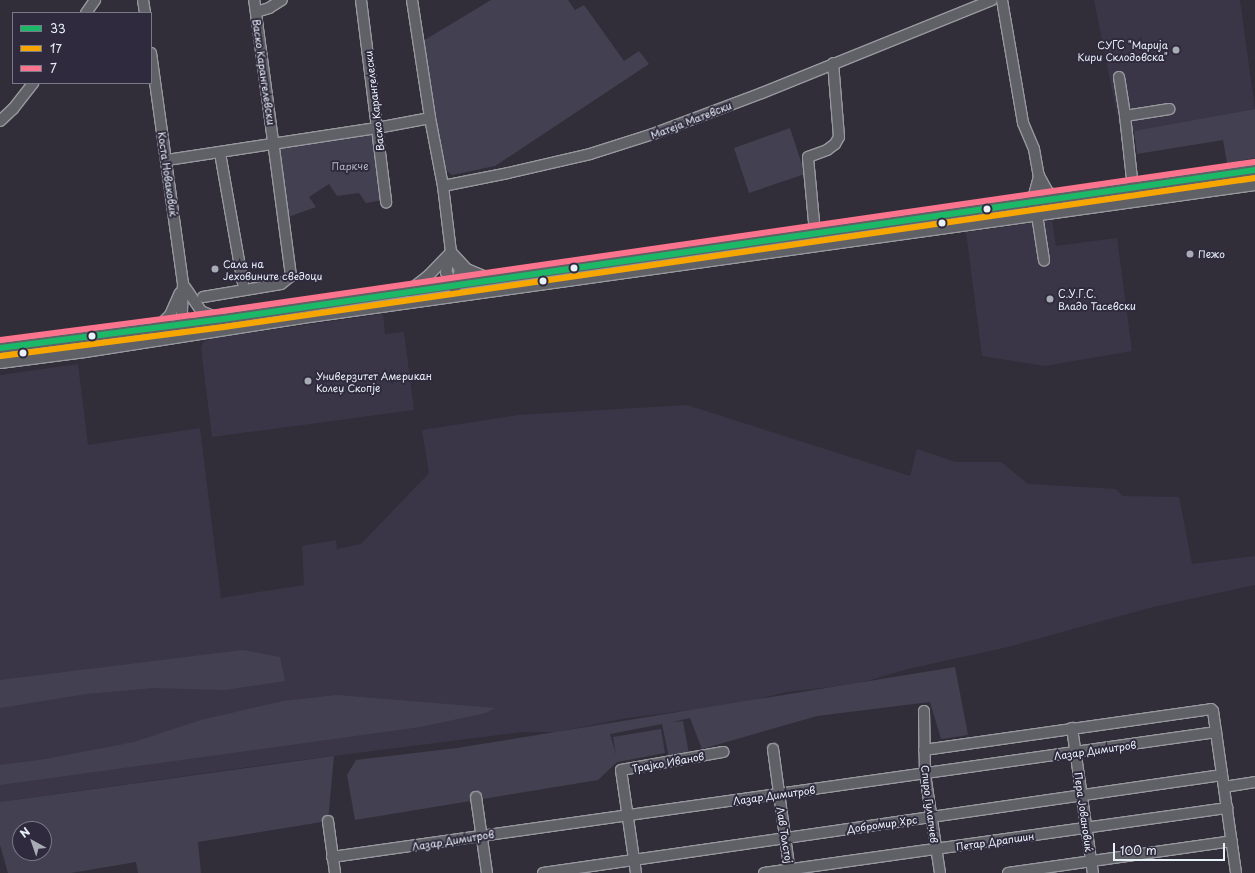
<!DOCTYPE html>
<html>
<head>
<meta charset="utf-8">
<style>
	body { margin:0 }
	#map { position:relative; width:1255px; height:873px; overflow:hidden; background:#312e39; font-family:"Playpen Sans",sans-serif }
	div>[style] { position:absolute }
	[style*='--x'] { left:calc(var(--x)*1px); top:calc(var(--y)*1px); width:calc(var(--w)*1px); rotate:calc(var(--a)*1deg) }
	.built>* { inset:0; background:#3a3647 }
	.green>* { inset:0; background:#434151 }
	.roads { filter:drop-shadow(1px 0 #98999f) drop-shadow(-1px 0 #98999f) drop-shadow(0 1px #98999f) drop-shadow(0 -1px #98999f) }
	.minor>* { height:10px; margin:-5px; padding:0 5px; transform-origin:5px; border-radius:5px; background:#606067 }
	.bus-1>* { height:6px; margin:-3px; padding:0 3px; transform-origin:3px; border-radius:3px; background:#1ab867 }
	.bus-2>* { height:6px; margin:-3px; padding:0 3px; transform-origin:3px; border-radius:3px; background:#f7a600 }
	.bus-3>* { height:6px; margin:-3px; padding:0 3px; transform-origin:3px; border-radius:3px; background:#fc738d }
	.dots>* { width:11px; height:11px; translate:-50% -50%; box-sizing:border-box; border:2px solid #2f2a3d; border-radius:50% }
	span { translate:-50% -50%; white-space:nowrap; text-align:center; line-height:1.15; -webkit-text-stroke:4px #2f2a3d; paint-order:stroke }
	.poi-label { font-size:10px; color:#e8f1f8 }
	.right { translate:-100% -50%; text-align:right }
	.left { translate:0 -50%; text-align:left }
	.street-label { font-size:10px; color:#e8f1f8 }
	.park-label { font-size:10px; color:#afb4bf }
	.legend { position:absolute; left:12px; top:12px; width:140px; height:72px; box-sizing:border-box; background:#2f2a3d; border:1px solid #797a88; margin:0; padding:5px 7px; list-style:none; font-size:12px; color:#e8f1f8 }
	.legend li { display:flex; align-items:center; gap:8px; height:20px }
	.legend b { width:20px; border:1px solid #797a88 }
	.north { position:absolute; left:12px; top:821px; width:40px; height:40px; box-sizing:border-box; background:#2f2a3d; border:1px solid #797a88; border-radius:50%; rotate:320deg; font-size:11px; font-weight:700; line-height:16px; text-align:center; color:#e8f1f8 }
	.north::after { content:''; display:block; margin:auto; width:14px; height:18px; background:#a8adb5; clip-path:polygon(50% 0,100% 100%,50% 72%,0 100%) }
	.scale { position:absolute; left:1113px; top:843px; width:112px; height:18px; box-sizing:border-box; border:2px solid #e8f1f8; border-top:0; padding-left:5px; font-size:12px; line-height:14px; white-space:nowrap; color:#e8f1f8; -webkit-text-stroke:3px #2f2a3d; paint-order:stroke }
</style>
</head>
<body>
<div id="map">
	<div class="built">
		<i style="clip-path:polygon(1094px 0,1240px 0,1255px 109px,1121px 134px)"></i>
		<i style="clip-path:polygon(1052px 220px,1056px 246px,1117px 238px,1132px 351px,1045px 366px,982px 356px,966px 232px)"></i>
		<i style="clip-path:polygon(383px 314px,385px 334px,404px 332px,414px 410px,212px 437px,201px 348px,203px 342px,214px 338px)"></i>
		<i style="clip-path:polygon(78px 364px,88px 445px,200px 428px,221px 598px,304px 585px,302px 546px,336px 540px,337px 549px,361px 544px,429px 473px,422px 430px,518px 415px,687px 405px,910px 476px,917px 449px,956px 462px,1001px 462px,1028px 484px,1116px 489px,1123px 496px,1179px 497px,1192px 564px,1255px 556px,1255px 585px,1153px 607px,1008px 647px,908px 669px,856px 684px,787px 692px,738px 704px,627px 718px,557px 732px,522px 732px,278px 763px,0 802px,0 375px)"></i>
	</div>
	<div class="green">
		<i style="clip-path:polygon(491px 0,568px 0,575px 10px,584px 5px,624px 61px,639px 51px,649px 64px,495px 166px,452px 175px,449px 173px,444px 166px,423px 41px)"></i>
		<i style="clip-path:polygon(1255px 109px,1255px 158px,1227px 163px,1223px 140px,1137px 154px,1134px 131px)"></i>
		<i style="clip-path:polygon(790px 128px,805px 174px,749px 193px,734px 148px)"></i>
		<i style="clip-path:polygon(374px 133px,383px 200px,366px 203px,359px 193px,337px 196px,329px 184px,309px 197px,316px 207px,288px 217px,278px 149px)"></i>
		<i style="clip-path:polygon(243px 650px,280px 657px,285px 681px,225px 690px,154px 688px,86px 694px,0 708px,0 680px)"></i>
		<i style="clip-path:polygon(955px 667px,968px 735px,941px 739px,930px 702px,817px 716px,702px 749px,690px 718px,672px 722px,683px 721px,689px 754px,669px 758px,662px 724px,610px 734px,616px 755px,613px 737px,661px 729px,665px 753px,617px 762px,598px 780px,355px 820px,347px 775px,356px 760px,457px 748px)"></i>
		<i style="clip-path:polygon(337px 695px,495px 708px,486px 713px,420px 727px,0 785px,0 765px,46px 759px,134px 742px,201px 720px,283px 701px)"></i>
		<i style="clip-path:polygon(evenodd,334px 756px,328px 821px,198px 842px,201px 873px,138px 873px,136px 862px,71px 873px,8px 873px,0 845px,0 802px,334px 756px,20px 829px,44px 829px,44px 853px,20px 853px,20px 829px)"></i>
	</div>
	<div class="roads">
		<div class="minor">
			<i style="--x:143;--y:0;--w:13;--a:81"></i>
			<i style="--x:361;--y:0;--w:204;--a:82.9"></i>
			<i style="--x:412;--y:0;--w:119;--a:81.3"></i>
			<i style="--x:430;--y:118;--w:69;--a:79.2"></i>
			<i style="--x:443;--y:186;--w:66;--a:83.1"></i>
			<i style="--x:451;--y:252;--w:21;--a:104"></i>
			<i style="--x:446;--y:272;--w:15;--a:58"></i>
			<i style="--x:1002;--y:0;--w:125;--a:80.3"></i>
			<i style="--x:1023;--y:123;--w:28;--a:67"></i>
			<i style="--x:1034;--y:149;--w:27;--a:80"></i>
			<i style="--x:1039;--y:176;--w:18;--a:61"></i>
			<i style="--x:1048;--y:192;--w:13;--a:27"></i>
			<i style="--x:256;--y:12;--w:14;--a:-17"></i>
			<i style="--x:269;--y:8;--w:15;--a:-32"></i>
			<i style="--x:86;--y:13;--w:16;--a:-55"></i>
			<i style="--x:151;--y:53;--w:232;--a:82.1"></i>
			<i style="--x:183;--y:283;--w:31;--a:92"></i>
			<i style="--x:182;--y:314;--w:12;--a:55"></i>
			<i style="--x:1119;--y:77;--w:39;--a:81"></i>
			<i style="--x:0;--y:121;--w:18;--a:-43"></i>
			<i style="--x:13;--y:109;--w:33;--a:-52"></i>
			<i style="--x:220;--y:153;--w:133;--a:80"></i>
			<i style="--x:167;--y:160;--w:212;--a:-8.7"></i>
			<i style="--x:377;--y:128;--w:54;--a:-10.7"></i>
			<i style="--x:443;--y:186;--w:66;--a:-11.3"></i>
			<i style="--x:508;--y:173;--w:84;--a:-13"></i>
			<i style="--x:590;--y:154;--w:66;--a:-17.6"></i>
			<i style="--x:653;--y:134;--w:116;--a:-20.6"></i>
			<i style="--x:762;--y:93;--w:248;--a:-22"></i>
			<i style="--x:1133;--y:188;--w:72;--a:-96.3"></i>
			<i style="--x:1125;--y:116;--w:45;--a:-9"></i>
			<i style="--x:1026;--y:203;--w:11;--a:-45"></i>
			<i style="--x:1034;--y:195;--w:20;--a:-75"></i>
			<i style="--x:1037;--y:215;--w:46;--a:81.2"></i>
			<i style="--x:815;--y:233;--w:76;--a:-95.3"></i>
			<i style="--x:808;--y:157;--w:20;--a:-20"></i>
			<i style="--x:827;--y:150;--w:10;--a:-37"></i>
			<i style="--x:835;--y:144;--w:8;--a:-60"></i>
			<i style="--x:839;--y:137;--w:74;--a:-94.6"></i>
			<i style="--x:451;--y:252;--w:23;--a:47"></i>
			<i style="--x:467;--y:269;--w:26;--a:23"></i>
			<i style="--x:454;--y:259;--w:13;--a:61"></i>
			<i style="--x:460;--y:270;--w:20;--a:105"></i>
			<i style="--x:185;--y:287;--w:29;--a:56"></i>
			<i style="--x:201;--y:311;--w:21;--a:23"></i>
			<i style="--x:410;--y:290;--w:24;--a:-38"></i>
			<i style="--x:429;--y:275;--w:32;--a:-46"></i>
			<i style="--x:203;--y:297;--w:79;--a:-9.5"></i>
			<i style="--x:281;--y:284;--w:13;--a:-39"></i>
			<i style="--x:291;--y:276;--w:278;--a:-97.6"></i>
			<i style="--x:157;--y:328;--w:18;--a:-45"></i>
			<i style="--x:170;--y:315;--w:24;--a:-66"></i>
			<i style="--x:0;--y:348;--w:225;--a:-7.4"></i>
			<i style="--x:223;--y:319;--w:188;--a:-8.6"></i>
			<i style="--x:409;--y:291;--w:855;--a:-8.14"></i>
			<i style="--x:0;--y:363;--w:86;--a:-7.4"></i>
			<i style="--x:85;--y:352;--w:220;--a:-8.9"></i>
			<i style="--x:302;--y:318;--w:962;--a:-7.94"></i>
			<i style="--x:924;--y:711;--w:63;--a:89.1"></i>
			<i style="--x:925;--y:774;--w:100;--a:81.4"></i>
			<i style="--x:1072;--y:728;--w:147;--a:81.8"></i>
			<i style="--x:773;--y:749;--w:125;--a:82.2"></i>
			<i style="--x:924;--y:750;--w:290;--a:-8.1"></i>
			<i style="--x:1211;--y:709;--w:3;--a:45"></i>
			<i style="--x:1213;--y:711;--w:164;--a:81.9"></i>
			<i style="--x:1224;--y:787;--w:31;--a:-9"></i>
			<i style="--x:476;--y:797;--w:77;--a:81.8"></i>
			<i style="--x:328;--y:821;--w:52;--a:82.3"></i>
			<i style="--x:332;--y:857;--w:893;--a:-8.05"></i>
			<i style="--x:543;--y:873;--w:686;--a:-8.21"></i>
			<i style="--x:636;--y:873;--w:104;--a:-98.3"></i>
			<i style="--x:621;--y:770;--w:104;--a:-10"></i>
			<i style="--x:764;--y:873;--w:468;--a:-8"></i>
			<i style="--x:1008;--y:873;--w:226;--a:-8.1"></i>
		</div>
	</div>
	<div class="bus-1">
		<i style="--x:0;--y:348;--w:225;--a:-7.4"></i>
		<i style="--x:223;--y:319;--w:1043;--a:-8.22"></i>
	</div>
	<div class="bus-2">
		<i style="--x:1;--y:356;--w:225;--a:-7.4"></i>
		<i style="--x:224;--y:327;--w:1042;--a:-8.22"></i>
	</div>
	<div class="bus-3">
		<i style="--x:0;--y:340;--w:224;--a:-7.4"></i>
		<i style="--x:222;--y:311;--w:1043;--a:-8.22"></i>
	</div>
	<div class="dots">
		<i style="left:1176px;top:50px;background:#a8adb5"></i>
		<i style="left:987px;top:209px;background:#e8f1f8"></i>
		<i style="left:942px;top:223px;background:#e8f1f8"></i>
		<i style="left:1190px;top:254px;background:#a8adb5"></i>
		<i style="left:574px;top:268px;background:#e8f1f8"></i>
		<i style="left:215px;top:269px;background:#a8adb5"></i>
		<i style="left:543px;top:281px;background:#e8f1f8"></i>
		<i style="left:1050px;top:299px;background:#a8adb5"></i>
		<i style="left:92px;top:336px;background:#e8f1f8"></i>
		<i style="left:23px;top:353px;background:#e8f1f8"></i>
		<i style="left:308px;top:381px;background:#a8adb5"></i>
	</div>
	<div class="poi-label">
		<span class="right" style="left:1168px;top:50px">СУГС "Марија<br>Кири Склодовска"</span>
		<span class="left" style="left:1198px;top:254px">Пежо</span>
		<span class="left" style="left:223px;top:269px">Сала на<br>Јеховините сведоци</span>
		<span class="left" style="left:1058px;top:299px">С.У.Г.С.<br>Владо Тасевски</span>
		<span class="left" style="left:316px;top:381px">Универзитет Американ<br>Колеџ Скопје</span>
	</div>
	<div class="street-label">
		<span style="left:264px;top:72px;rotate:82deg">Васко Карангелевски</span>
		<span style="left:374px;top:101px;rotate:-97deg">Васко Карангелески</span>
		<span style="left:691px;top:120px;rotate:-21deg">Матеја Матевски</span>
		<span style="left:168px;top:174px;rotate:82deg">Коста Новаковиќ</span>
		<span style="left:1095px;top:750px;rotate:-8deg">Лазар Димитров</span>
		<span style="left:668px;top:762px;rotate:-10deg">Трајко Иванов</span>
		<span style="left:774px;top:795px;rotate:-8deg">Лазар Димитров</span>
		<span style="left:930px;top:804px;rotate:83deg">Спиро Гулапчев</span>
		<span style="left:1084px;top:812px;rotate:82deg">Пера Јовановиќ</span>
		<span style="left:882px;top:824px;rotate:-8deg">Добромир Хрс</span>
		<span style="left:785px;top:835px;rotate:81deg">Лав Толстој</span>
		<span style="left:453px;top:840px;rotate:-9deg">Лазар Димитров</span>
		<span style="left:995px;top:841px;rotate:-8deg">Петар Драпшин</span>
	</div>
	<div class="park-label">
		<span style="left:350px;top:166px">Паркче</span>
	</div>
	<ul class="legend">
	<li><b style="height:5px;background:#1ab867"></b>33</li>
	<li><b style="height:5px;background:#f7a600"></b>17</li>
	<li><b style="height:5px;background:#fc738d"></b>7</li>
	</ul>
	<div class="north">N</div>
	<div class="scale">100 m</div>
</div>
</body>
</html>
